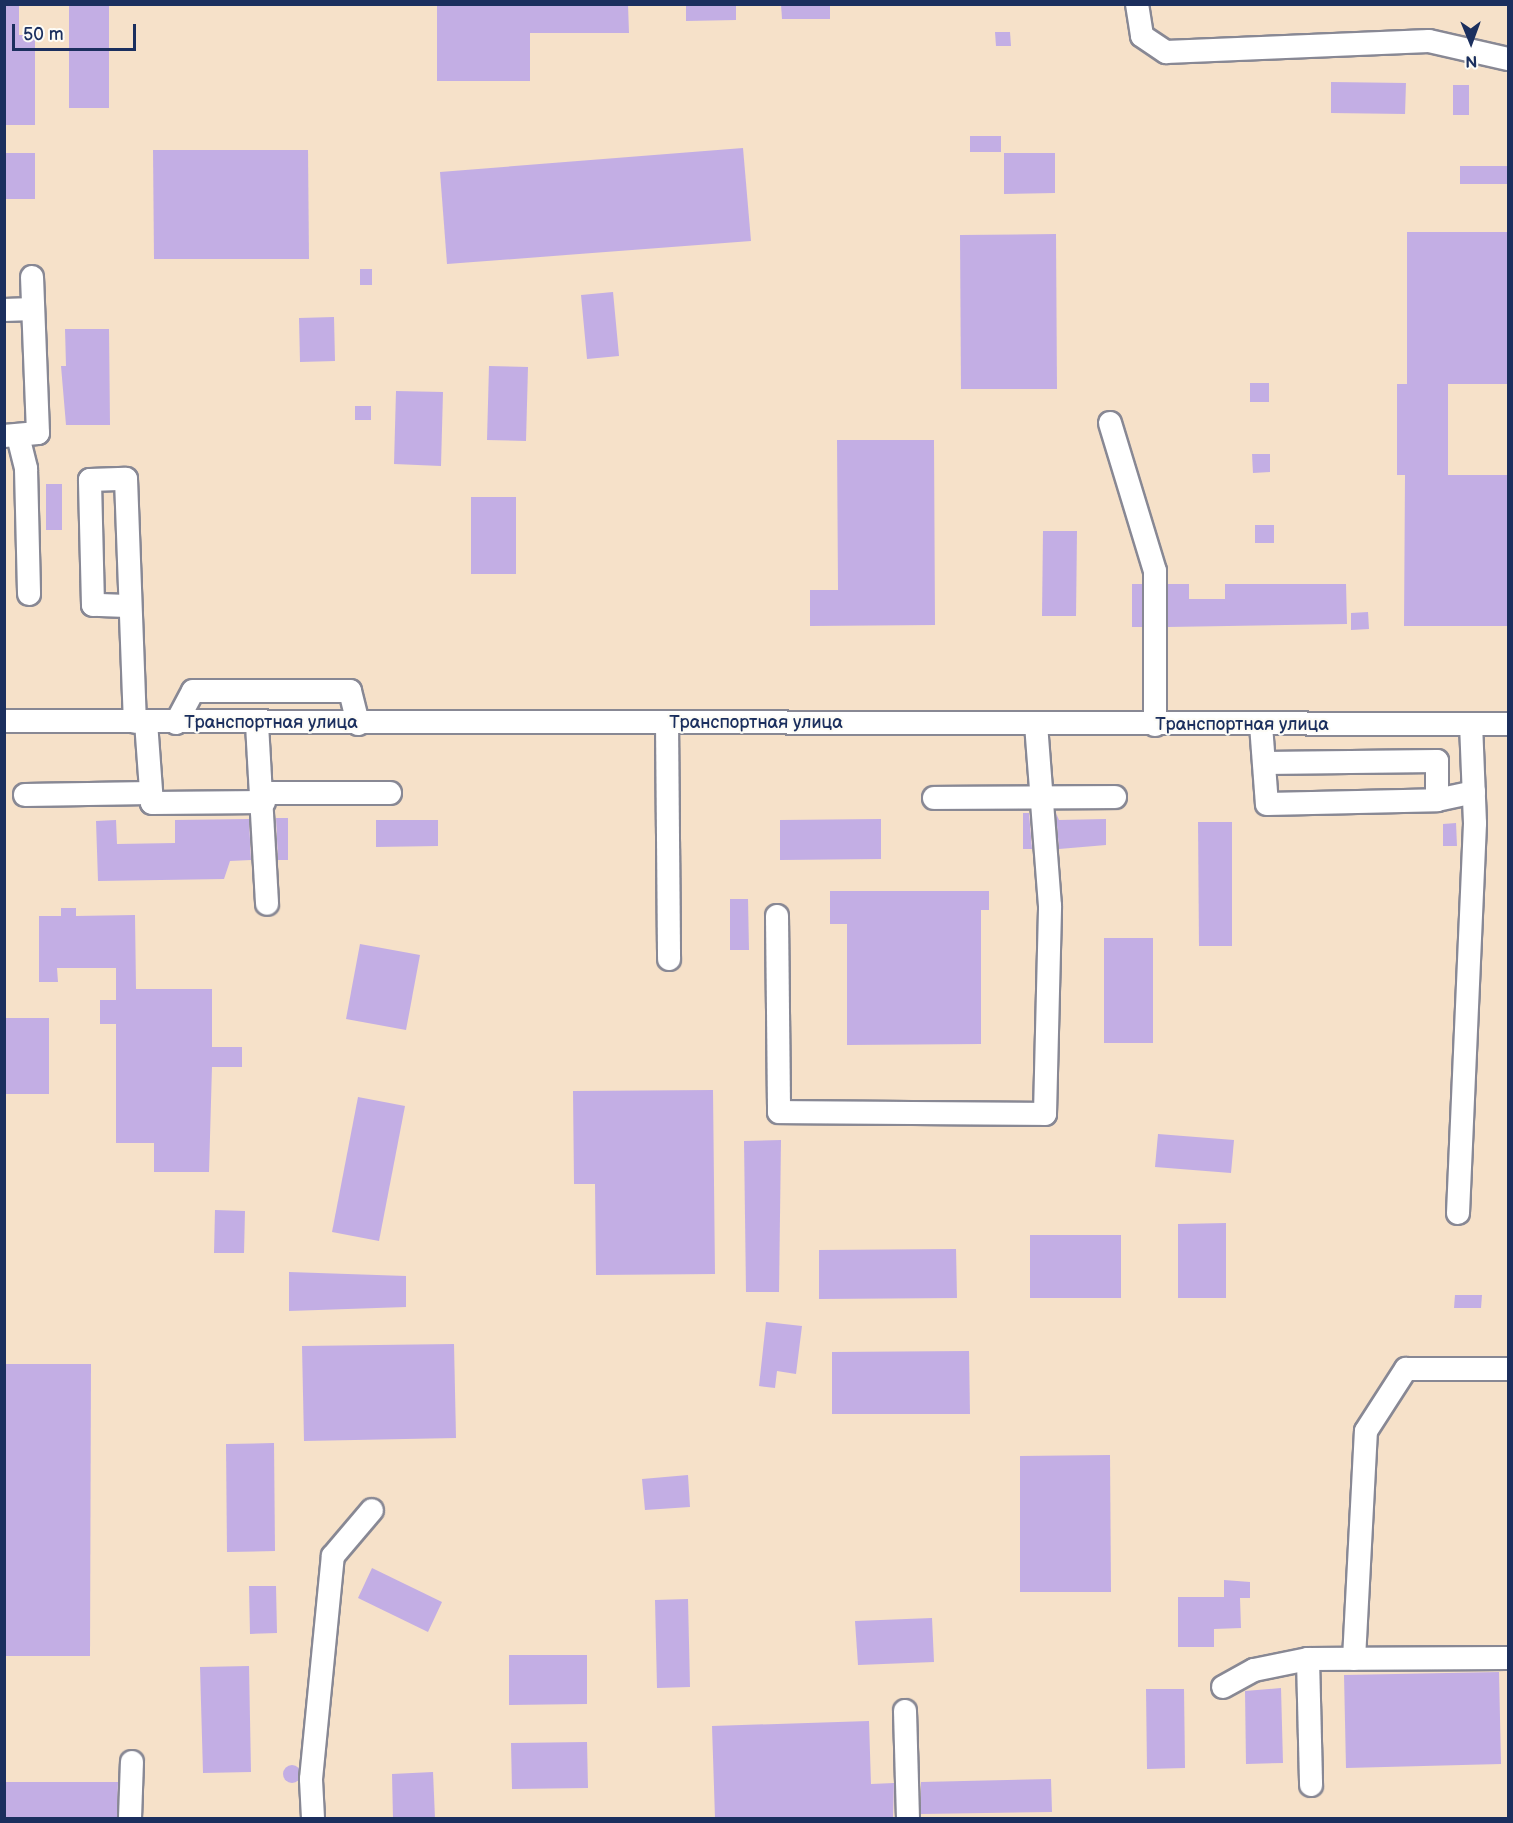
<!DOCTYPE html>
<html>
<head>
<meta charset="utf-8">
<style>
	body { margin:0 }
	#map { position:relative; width:1513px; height:1823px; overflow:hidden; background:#f6e1c9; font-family:"Balsamiq Sans",sans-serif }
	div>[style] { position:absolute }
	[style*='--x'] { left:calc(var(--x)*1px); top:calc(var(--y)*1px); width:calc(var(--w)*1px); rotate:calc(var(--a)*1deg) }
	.building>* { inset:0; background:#c3aee4 }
	.round { border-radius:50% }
	.roads { filter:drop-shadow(2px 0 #888894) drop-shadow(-2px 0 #888894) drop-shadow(0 2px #888894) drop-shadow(0 -2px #888894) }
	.minor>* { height:22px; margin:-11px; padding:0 11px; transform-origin:11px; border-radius:11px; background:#fff }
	span { translate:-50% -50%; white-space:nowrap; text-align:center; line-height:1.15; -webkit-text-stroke:4.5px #fdfcf7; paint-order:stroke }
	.street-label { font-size:18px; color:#1b2f5e }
	.frame { position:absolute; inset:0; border:6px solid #1b2f5e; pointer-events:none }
	.north { position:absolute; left:1441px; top:12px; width:60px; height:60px; -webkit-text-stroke:4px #fdfcf7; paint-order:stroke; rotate:179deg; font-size:16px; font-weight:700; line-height:24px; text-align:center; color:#1b2f5e }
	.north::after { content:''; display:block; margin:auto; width:21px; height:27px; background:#1b2f5e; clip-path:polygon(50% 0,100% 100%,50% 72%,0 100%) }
	.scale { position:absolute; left:12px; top:24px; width:124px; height:27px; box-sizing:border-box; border:3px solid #1b2f5e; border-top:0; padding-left:8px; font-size:18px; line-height:21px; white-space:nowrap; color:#1b2f5e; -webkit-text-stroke:4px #fdfcf7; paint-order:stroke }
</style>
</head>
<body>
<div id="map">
	<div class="building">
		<i style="clip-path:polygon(4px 4px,19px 4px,19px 35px,35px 35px,35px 125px,4px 125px)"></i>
		<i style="clip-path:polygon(69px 4px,109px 4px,109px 108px,69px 108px)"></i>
		<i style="clip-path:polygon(437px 4px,628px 4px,629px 33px,530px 33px,530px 81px,437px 81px)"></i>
		<i style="clip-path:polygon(686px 4px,736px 4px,736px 20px,686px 21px)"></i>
		<i style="clip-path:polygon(781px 4px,830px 4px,830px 19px,782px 19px)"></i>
		<i style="clip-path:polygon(995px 32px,1010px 32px,1011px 46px,996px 46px)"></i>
		<i style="clip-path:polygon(1331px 82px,1406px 83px,1405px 114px,1331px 113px)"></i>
		<i style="clip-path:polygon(1453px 85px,1469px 85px,1469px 115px,1453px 115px)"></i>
		<i style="clip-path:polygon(970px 136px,1001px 136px,1001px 152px,970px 152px)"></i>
		<i style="clip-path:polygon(743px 148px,751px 241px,447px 264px,440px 172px)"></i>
		<i style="clip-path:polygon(153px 150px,308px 150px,309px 259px,154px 259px)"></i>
		<i style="clip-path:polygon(4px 153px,35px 153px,35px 199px,4px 199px)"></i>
		<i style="clip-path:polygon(1004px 153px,1055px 153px,1055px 193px,1004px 194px)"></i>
		<i style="clip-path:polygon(1460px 166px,1509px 166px,1509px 184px,1460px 184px)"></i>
		<i style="clip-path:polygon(1407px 232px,1509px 232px,1509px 384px,1448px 384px,1448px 475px,1509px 475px,1509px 626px,1404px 626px,1405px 475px,1397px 475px,1397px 384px,1407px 384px)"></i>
		<i style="clip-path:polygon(1056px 234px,1057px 389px,961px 389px,960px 235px)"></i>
		<i style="clip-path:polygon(360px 269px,372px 269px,372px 285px,360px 285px)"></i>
		<i style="clip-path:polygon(613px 292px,619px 356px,587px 359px,581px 295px)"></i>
		<i style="clip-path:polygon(334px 317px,335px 361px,300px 362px,299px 318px)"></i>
		<i style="clip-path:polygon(65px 329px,109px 329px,110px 425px,66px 425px,61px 366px,66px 366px)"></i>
		<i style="clip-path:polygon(489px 366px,528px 367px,526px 441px,487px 440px)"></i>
		<i style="clip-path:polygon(1250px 383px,1269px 383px,1269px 402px,1250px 402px)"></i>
		<i style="clip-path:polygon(396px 391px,443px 392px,441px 466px,394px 464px)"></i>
		<i style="clip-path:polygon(355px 406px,371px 406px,371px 420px,355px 420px)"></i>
		<i style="clip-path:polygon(837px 440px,934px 440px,935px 625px,810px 626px,810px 590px,838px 590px)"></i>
		<i style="clip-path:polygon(1252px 454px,1270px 454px,1270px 472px,1253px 473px)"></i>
		<i style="clip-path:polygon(46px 484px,62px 484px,62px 530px,46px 530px)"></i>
		<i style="clip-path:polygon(471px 497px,516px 497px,516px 574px,471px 574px)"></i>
		<i style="clip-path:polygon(1255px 525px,1274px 525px,1274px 543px,1255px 543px)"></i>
		<i style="clip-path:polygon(1043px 531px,1077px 531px,1076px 616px,1042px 616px)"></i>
		<i style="clip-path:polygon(1132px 584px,1142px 584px,1142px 627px,1132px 627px)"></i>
		<i style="clip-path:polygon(1168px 584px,1189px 584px,1189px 599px,1225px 599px,1225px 584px,1346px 584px,1347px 624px,1168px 627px)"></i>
		<i style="clip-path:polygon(1368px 612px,1369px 629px,1351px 630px,1351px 613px)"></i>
		<i style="clip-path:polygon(1023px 813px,1029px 813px,1032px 849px,1023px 849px)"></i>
		<i style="clip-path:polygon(1056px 813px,1059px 820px,1106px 819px,1106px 845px,1059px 849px)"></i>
		<i style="clip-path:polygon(276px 818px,288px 818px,288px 860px,278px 860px)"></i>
		<i style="clip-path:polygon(249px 819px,251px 860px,230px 861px,224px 879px,98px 881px,96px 821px,116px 820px,117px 844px,175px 843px,175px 820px)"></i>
		<i style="clip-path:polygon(881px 819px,881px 859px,780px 860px,780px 820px)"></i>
		<i style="clip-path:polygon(376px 820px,438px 820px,438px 846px,376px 847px)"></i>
		<i style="clip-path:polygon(1198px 822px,1232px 822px,1232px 946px,1199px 946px)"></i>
		<i style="clip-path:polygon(1456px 823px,1457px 846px,1443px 846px,1443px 824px)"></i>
		<i style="clip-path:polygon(830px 891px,989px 891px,989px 910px,981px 910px,981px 1044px,847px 1045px,847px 924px,830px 924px)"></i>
		<i style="clip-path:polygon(730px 899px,748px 899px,749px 950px,730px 950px)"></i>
		<i style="clip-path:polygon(61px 908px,76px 908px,76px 916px,135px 915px,136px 989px,212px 989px,212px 1047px,242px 1047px,242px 1067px,212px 1067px,209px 1172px,154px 1172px,154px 1143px,116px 1143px,116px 1024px,100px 1024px,100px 1000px,116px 1000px,116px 968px,57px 968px,58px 982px,39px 982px,39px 916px,61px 916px)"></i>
		<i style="clip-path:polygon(1104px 938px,1153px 938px,1153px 1043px,1104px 1043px)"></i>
		<i style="clip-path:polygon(360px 944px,420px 955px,406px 1030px,346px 1019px)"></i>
		<i style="clip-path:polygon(4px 1018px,49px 1018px,49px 1094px,4px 1094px)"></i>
		<i style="clip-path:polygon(713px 1090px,715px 1274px,596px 1275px,595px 1184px,574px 1184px,573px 1091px)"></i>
		<i style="clip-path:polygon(358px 1097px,405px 1106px,379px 1241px,332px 1232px)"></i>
		<i style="clip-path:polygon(1158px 1134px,1234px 1140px,1231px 1173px,1155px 1167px)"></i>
		<i style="clip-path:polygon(781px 1140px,779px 1292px,746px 1292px,744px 1141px)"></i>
		<i style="clip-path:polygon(215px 1210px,245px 1211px,244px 1253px,214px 1253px)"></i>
		<i style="clip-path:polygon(1226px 1223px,1226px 1298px,1178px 1298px,1178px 1224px)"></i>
		<i style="clip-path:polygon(1030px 1235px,1121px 1235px,1121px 1298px,1030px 1298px)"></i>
		<i style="clip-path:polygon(956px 1249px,957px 1298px,819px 1299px,819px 1250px)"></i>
		<i style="clip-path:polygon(289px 1272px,406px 1276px,406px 1307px,289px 1311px)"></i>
		<i style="clip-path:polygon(1455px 1295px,1482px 1295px,1481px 1308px,1454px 1308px)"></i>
		<i style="clip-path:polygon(766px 1322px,802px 1326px,796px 1374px,777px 1371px,775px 1388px,759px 1386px)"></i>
		<i style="clip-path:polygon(454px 1344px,456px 1438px,304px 1441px,302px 1346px)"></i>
		<i style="clip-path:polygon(969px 1351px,970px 1414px,832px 1414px,832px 1352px)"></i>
		<i style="clip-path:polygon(4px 1364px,91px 1364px,90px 1656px,4px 1656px)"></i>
		<i style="clip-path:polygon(274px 1443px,275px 1551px,227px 1552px,226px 1444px)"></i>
		<i style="clip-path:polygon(1110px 1455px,1111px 1592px,1020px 1592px,1020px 1456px)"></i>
		<i style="clip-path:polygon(688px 1475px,690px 1507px,645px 1510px,642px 1479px)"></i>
		<i style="clip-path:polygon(372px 1568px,442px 1602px,428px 1632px,358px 1598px)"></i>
		<i style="clip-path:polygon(1224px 1580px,1250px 1582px,1250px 1598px,1240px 1598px,1241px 1628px,1214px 1629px,1214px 1647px,1178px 1647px,1178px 1597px,1224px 1597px)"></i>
		<i style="clip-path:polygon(249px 1586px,276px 1586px,277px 1633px,250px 1634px)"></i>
		<i style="clip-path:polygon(688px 1599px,690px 1687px,657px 1688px,655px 1600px)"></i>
		<i style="clip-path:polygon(932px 1618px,934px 1662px,858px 1665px,855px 1621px)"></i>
		<i style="clip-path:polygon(509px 1655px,587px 1655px,587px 1704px,509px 1705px)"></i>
		<i style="clip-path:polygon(249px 1666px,251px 1772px,203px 1773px,200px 1667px)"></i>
		<i style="clip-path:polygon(1499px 1672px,1501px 1764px,1346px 1768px,1344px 1675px)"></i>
		<i style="clip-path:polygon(1281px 1688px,1283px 1763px,1246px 1764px,1245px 1691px)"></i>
		<i style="clip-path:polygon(1146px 1689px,1184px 1689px,1185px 1768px,1147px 1769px)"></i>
		<i style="clip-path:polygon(869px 1721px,871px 1784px,894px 1783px,893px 1818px,715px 1818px,712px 1726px)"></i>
		<i style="clip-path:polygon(587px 1742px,588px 1788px,512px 1789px,511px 1743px)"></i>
		<i class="round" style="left:283px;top:1765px;width:18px;height:18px"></i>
		<i style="clip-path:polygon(433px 1772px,435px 1818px,393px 1818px,392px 1774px)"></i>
		<i style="clip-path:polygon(1051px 1779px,1052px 1812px,921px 1814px,921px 1782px)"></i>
		<i style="clip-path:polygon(4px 1782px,118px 1782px,117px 1818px,4px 1818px)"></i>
	</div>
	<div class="roads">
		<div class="minor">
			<i style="--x:1137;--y:4;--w:32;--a:81"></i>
			<i style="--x:1142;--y:36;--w:29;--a:34"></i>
			<i style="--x:1166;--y:52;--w:263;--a:-2.4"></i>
			<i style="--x:1429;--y:41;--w:81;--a:12.8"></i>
			<i style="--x:4;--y:310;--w:29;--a:-2"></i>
			<i style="--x:1110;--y:423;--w:155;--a:73.1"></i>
			<i style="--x:1155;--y:571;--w:154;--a:90"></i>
			<i style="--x:4;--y:436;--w:34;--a:-5"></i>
			<i style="--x:38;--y:433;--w:156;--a:-92.2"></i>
			<i style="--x:18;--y:436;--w:34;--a:76"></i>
			<i style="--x:26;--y:469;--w:125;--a:88.6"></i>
			<i style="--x:127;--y:606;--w:34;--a:-178"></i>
			<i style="--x:93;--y:605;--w:125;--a:-91.4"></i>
			<i style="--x:90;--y:480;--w:36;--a:-2"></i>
			<i style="--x:126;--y:479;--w:243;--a:87.9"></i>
			<i style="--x:4;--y:721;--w:1504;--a:0.11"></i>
			<i style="--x:146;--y:722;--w:81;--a:85.8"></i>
			<i style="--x:152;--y:803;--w:112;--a:-0.5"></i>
			<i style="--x:667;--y:722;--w:237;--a:89.5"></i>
			<i style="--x:176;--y:723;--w:36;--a:-62"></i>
			<i style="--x:193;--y:691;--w:157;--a:0"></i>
			<i style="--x:350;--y:691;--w:34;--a:76"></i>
			<i style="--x:257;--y:724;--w:180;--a:86.8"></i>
			<i style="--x:1261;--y:725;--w:79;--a:85.7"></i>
			<i style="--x:1267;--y:804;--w:170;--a:-1.3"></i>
			<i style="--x:1437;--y:800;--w:38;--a:-12"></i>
			<i style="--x:1264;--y:763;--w:173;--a:-0.7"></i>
			<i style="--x:1437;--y:761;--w:39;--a:90"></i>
			<i style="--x:264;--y:793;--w:126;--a:0"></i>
			<i style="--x:25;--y:795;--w:126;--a:-0.9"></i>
			<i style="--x:934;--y:798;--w:181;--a:-0.3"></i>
			<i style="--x:777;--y:916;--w:196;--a:89.4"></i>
			<i style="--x:779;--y:1112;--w:266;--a:0.4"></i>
			<i style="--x:1045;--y:1114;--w:208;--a:-88.6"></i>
			<i style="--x:1050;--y:906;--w:183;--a:-94.4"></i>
			<i style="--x:1458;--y:1213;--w:390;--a:-87.5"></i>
			<i style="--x:1475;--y:823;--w:98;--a:-92.3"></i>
			<i style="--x:1308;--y:1659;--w:126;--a:88.6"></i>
			<i style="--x:1354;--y:1659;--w:228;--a:-87"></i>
			<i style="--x:1366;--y:1431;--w:74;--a:-57.2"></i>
			<i style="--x:1406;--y:1369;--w:102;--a:0"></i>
			<i style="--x:1223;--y:1687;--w:35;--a:-29"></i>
			<i style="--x:1254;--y:1670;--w:55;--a:-11.5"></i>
			<i style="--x:1308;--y:1659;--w:200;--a:-0.3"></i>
			<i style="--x:905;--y:1711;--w:107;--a:88.4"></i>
			<i style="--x:130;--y:1818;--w:56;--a:-88"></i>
			<i style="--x:313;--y:1818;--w:39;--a:-93"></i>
			<i style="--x:311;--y:1779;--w:224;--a:-84.4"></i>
			<i style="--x:333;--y:1556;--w:60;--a:-49.7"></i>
		</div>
	</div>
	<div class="street-label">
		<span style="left:271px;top:723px">Транспортная улица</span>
		<span style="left:756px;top:723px">Транспортная улица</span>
		<span style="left:1242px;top:725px">Транспортная улица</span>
	</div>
	<div class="frame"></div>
	<div class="north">N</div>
	<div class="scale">50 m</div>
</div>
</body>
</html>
